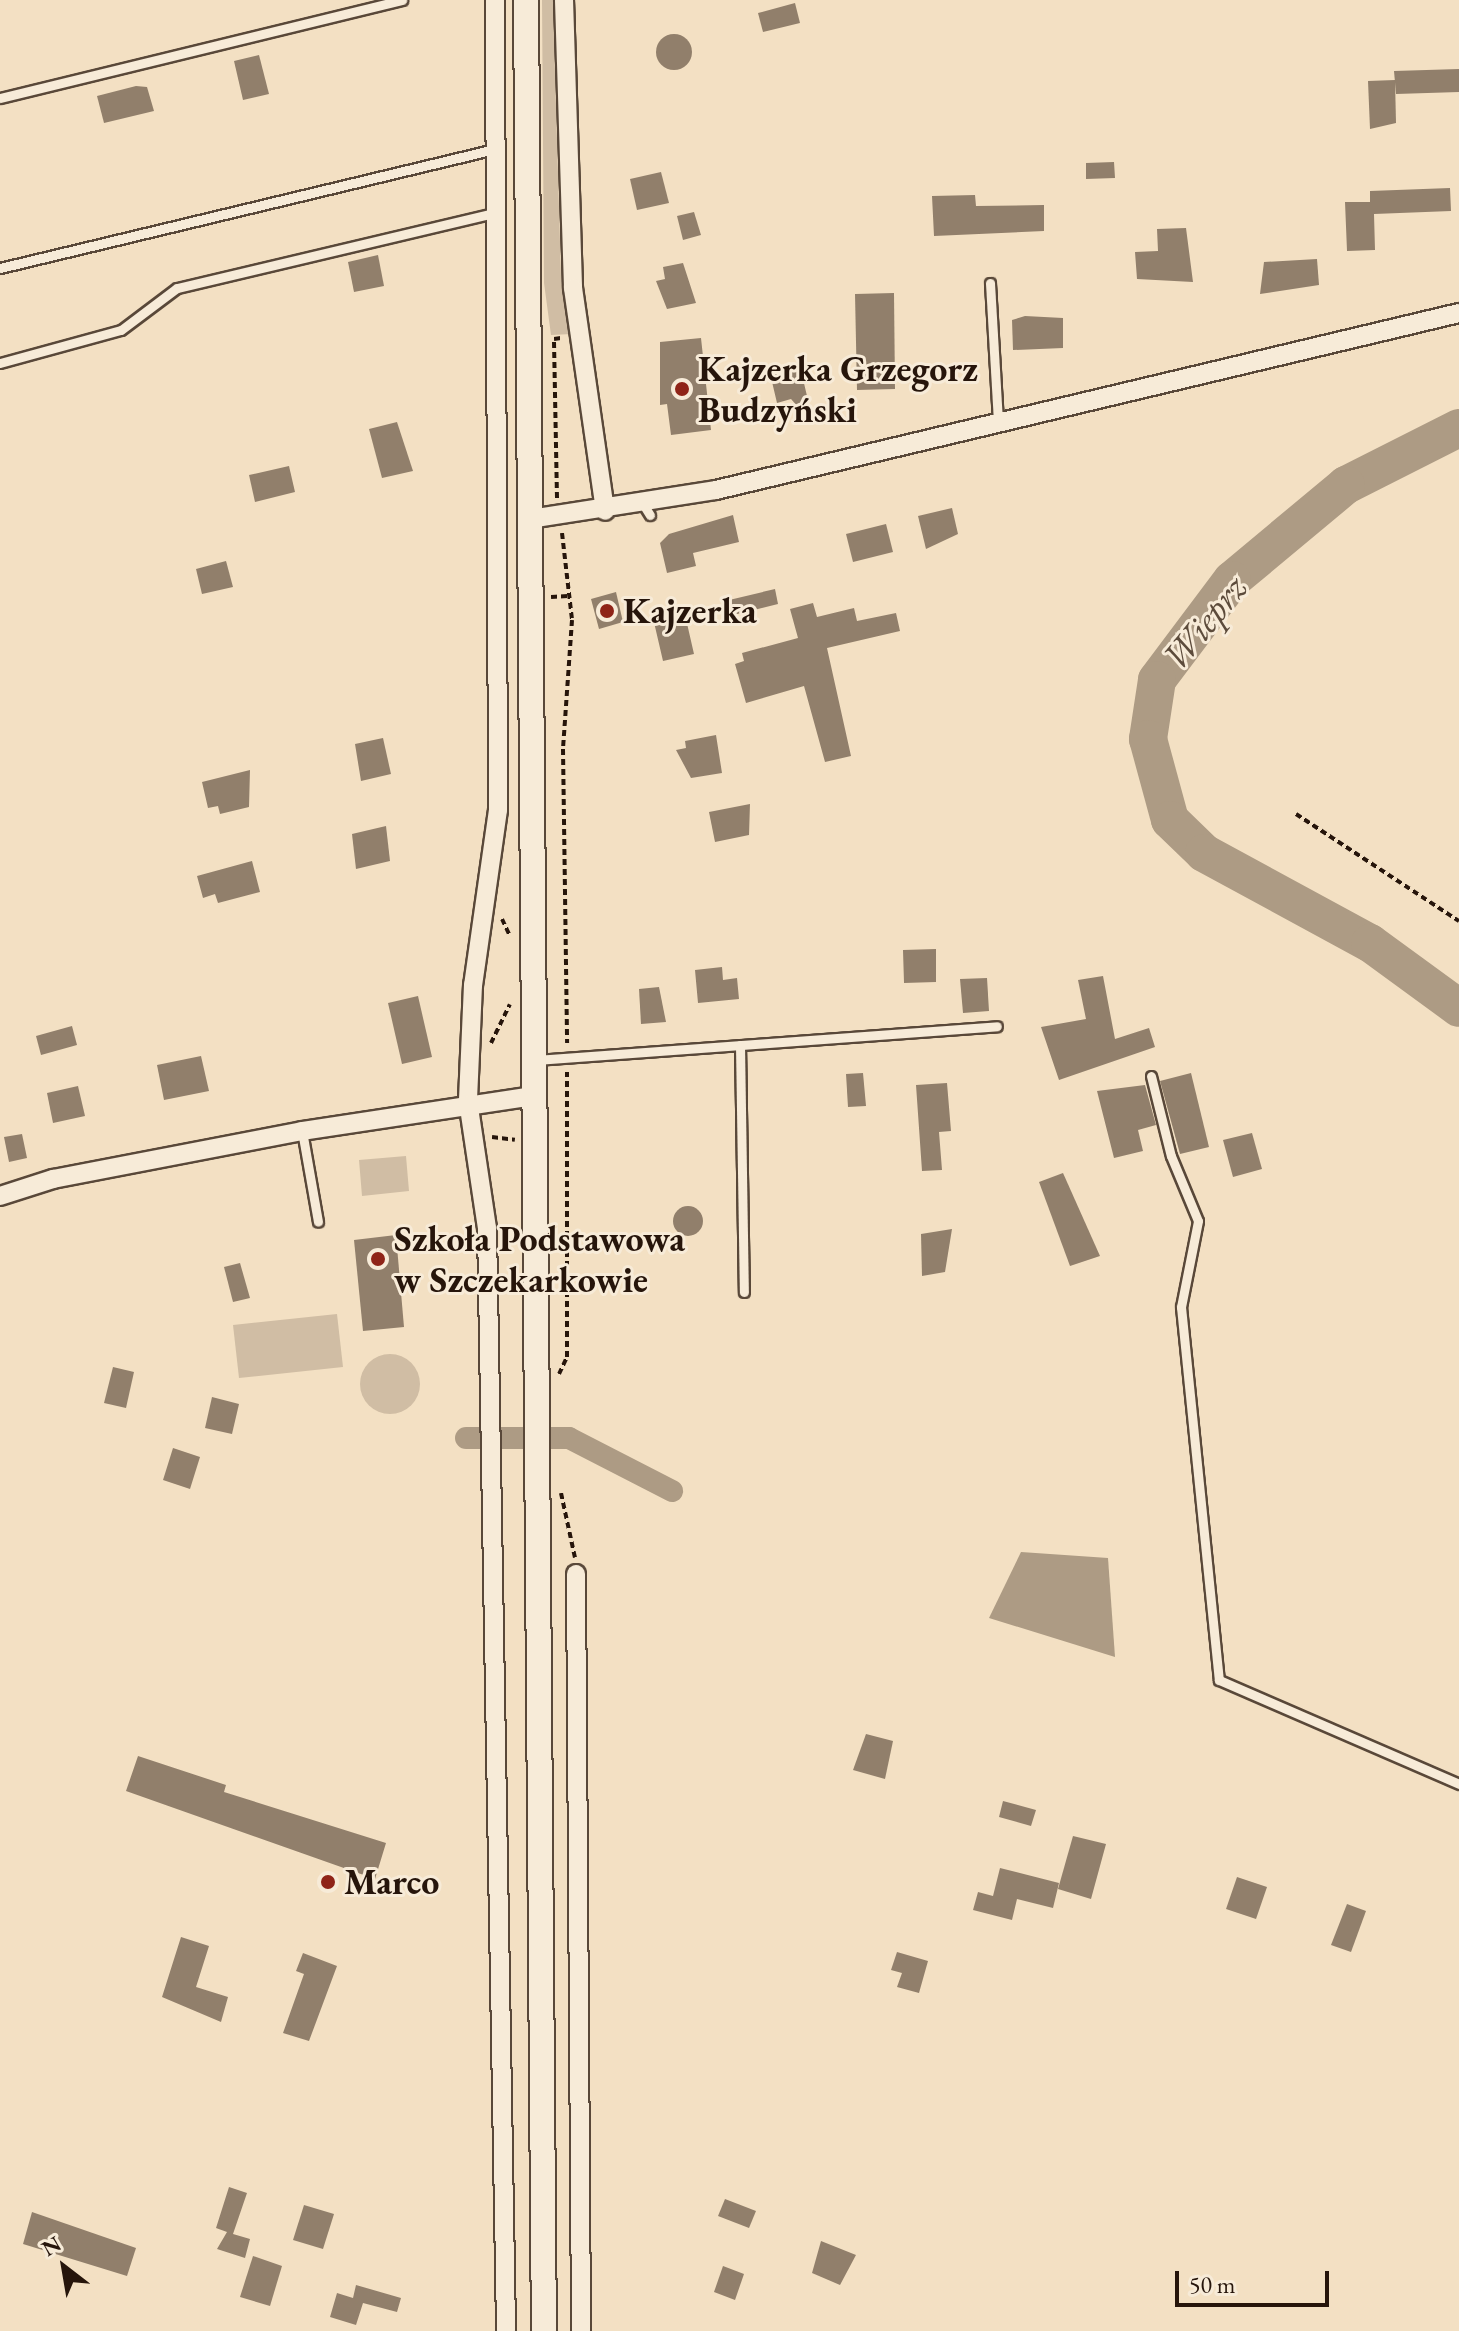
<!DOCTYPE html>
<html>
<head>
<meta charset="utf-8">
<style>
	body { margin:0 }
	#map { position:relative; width:1459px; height:2331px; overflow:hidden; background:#f3e0c3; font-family:"EB Garamond",serif }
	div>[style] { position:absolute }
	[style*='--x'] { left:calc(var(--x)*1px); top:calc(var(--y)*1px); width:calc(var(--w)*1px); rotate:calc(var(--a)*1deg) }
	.green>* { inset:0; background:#d0bda4 }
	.round { border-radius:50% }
	.water>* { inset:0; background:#ad9b84 }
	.canal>* { height:22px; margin:-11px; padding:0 11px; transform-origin:11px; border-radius:11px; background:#ad9b84 }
	.river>* { height:38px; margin:-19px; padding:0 19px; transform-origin:19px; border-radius:19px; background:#ad9b84 }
	.building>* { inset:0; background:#917f6b }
	.path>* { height:4px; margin-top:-2px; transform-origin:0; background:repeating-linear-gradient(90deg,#26150b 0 6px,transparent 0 10px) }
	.roads { filter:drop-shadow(2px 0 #594839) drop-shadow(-2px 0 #594839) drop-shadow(0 2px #594839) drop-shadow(0 -2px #594839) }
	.service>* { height:9px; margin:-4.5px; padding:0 4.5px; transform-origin:4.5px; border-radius:4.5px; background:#f7ebd8 }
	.minor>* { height:18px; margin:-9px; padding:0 9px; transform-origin:9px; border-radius:9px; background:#f7ebd8 }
	.secondary>* { height:24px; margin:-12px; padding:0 12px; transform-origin:12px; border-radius:12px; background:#f7ebd8 }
	.dots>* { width:22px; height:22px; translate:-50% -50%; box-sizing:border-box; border:4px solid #f7ebd8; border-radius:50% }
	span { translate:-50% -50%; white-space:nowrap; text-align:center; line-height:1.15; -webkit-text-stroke:6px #f7ebd8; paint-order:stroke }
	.poi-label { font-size:36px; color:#26150b; font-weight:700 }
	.left { translate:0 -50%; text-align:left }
	.water-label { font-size:38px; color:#5c4b3b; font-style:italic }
	.north { position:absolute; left:24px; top:2227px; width:80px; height:80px; -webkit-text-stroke:6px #f7ebd8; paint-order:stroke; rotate:329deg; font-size:22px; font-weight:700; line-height:32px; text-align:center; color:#26150b }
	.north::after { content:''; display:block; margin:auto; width:28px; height:36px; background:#26150b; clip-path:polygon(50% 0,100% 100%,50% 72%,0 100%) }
	.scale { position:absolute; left:1175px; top:2271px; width:154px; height:36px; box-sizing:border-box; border:4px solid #26150b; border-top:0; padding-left:10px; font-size:24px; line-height:28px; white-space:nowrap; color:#26150b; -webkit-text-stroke:6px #f7ebd8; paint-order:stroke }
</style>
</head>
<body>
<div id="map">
	<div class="green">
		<i style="clip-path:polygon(542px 0,553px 0,561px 276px,572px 334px,551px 335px,544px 283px)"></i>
		<i style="clip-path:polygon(406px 1156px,409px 1191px,362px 1196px,359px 1160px)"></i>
		<i style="clip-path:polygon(337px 1314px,343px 1367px,239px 1378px,233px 1325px)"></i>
		<i class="round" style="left:360px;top:1354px;width:60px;height:60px"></i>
	</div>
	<div class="water">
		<i style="clip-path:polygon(1021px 1552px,1108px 1558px,1115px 1657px,989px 1618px)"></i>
	</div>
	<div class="canal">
		<i style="--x:466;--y:1438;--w:103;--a:0"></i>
		<i style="--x:569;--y:1438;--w:116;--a:27.2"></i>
	</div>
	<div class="river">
		<i style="--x:1459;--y:428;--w:127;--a:153.2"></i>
		<i style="--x:1346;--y:485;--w:148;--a:140.2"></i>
		<i style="--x:1232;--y:580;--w:125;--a:126.9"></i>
		<i style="--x:1157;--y:680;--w:60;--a:98.7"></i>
		<i style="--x:1148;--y:739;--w:84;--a:74.8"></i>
		<i style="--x:1170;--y:820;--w:47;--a:44.1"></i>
		<i style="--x:1204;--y:853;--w:189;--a:28.5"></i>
		<i style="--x:1370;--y:943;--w:110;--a:36.1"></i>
	</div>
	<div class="building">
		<i style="clip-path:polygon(795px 3px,800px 23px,763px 32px,758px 13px)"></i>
		<i class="round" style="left:656px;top:34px;width:36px;height:36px"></i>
		<i style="clip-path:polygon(259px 55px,269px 94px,243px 100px,234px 61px)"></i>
		<i style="clip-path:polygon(1459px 69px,1459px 92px,1396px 94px,1394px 71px)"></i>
		<i style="clip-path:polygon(1395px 80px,1396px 123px,1370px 129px,1368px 81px)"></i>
		<i style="clip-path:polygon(136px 86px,147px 87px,154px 111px,104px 123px,97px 96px)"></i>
		<i style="clip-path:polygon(1114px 162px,1115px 178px,1086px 179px,1086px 163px)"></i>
		<i style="clip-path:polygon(661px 172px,669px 203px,637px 210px,630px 179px)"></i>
		<i style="clip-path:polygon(1450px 188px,1451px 211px,1374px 214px,1375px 250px,1347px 251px,1345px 202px,1370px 202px,1370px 191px)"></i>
		<i style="clip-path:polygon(975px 195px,976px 206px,1044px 205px,1044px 231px,934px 236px,932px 196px)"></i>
		<i style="clip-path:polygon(694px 212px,701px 235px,683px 240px,677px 216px)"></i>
		<i style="clip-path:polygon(1186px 228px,1193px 282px,1137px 279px,1135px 252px,1158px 251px,1157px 229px)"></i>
		<i style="clip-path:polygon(378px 255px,384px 286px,354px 292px,348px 262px)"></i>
		<i style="clip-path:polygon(1317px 259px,1319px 285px,1260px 294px,1264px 262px)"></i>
		<i style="clip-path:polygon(683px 263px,696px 303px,667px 309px,656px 281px,665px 279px,663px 267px)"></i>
		<i style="clip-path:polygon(894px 293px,895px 389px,857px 390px,855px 294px)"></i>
		<i style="clip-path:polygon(1025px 316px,1063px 318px,1063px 348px,1013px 350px,1012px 320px)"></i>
		<i style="clip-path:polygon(701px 338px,711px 430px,671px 435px,667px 404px,660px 405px,660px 342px)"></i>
		<i style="clip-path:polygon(799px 362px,807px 396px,799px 408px,791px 399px,777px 403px,769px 369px)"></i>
		<i style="clip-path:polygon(397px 422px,413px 471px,382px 478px,369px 429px)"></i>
		<i style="clip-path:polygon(289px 466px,295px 492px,255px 502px,249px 475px)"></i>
		<i style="clip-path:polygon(952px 508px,958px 534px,926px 549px,918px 516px)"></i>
		<i style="clip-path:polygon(733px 515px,739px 542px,693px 553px,696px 566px,667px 573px,660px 543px,669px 534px)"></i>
		<i style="clip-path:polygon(886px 524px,893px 552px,853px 562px,846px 534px)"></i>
		<i style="clip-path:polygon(226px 561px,233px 587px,202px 594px,196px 569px)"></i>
		<i style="clip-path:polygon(775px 589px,778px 604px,729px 616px,725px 601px)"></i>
		<i style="clip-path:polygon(616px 592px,623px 622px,599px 629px,591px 599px)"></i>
		<i style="clip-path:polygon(813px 603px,817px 617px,854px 608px,857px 621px,896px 613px,900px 631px,827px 648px,851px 756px,825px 762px,804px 686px,746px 703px,735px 664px,744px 661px,742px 653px,798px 638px,790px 609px)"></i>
		<i style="clip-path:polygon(669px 614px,671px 623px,686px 619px,694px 654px,663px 661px,653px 618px)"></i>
		<i style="clip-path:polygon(716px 735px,722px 773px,691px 778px,676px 750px,686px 748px,685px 741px)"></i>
		<i style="clip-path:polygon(383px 738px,391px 774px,361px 781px,355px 744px)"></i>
		<i style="clip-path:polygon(250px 770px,249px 807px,220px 814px,218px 806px,208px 808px,202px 782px)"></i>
		<i style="clip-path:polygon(750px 804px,749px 835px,715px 842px,709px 812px)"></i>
		<i style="clip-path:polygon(386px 826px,390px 861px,356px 869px,352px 834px)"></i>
		<i style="clip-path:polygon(252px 861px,260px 892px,218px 903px,215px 894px,203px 898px,197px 876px)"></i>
		<i style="clip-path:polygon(936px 949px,936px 982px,904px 983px,903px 950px)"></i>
		<i style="clip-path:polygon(722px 967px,723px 980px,737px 978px,739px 999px,698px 1003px,695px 970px)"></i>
		<i style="clip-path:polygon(1103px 976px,1115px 1039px,1149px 1028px,1155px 1047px,1059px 1080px,1041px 1027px,1086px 1019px,1078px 980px)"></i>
		<i style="clip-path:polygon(987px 978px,989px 1011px,963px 1013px,960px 979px)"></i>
		<i style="clip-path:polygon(659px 987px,666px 1022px,641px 1024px,639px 989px)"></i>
		<i style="clip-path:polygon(418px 996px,432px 1057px,402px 1064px,388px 1003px)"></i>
		<i style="clip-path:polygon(72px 1026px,77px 1045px,41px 1055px,36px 1036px)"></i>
		<i style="clip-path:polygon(201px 1056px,209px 1091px,164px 1100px,157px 1065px)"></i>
		<i style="clip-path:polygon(863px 1073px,866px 1106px,848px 1107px,846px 1074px)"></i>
		<i style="clip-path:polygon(1191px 1073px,1209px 1147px,1180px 1154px,1160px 1081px)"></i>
		<i style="clip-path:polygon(947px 1083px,951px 1131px,939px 1132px,942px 1170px,922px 1171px,916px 1085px)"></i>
		<i style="clip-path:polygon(1145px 1085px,1156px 1125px,1138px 1130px,1143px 1151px,1114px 1158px,1097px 1091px)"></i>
		<i style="clip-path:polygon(78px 1086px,85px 1116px,53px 1123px,47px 1093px)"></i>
		<i style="clip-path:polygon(1252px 1133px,1262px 1169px,1233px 1177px,1223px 1140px)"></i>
		<i style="clip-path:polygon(22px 1134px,27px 1158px,9px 1162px,4px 1137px)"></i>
		<i style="clip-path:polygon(1063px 1173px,1100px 1256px,1070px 1266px,1039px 1182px)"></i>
		<i class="round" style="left:673px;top:1206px;width:30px;height:30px"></i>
		<i style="clip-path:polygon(952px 1229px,945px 1272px,922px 1276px,921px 1234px)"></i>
		<i style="clip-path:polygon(396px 1235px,404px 1327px,363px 1331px,354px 1240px)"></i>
		<i style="clip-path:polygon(240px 1263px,250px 1298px,233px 1302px,224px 1267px)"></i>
		<i style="clip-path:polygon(113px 1367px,134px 1372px,126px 1408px,104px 1403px)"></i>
		<i style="clip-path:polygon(212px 1397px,239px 1404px,232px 1434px,205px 1428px)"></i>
		<i style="clip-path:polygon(173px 1448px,200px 1457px,190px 1489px,163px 1480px)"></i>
		<i style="clip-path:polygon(866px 1734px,893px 1741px,885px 1779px,853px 1770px)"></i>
		<i style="clip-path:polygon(138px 1756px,226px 1785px,224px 1792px,386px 1843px,375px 1879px,126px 1791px)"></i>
		<i style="clip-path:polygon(1003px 1801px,1036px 1810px,1031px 1826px,999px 1817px)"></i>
		<i style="clip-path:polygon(1073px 1836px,1106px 1844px,1091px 1899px,1058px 1889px)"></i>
		<i style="clip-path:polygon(1000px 1868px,1059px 1883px,1053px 1908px,1017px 1899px,1012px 1920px,973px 1910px,978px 1892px,993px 1896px)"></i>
		<i style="clip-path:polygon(1237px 1877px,1267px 1887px,1256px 1919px,1226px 1909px)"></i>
		<i style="clip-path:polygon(1347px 1904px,1366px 1911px,1351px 1952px,1331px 1945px)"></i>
		<i style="clip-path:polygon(181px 1937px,209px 1946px,196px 1987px,228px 1997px,221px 2022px,162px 1997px)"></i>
		<i style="clip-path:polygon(897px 1952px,928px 1961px,919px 1993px,897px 1987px,902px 1973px,891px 1970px)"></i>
		<i style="clip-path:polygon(303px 1953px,337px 1966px,309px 2041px,283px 2033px,304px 1974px,296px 1971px)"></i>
		<i style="clip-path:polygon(229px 2187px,247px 2193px,233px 2234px,250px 2239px,245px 2258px,217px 2249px,227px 2232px,216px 2228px)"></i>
		<i style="clip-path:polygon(725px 2199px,756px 2211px,749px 2228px,718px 2216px)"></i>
		<i style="clip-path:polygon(304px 2205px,334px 2214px,323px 2249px,293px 2240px)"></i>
		<i style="clip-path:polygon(32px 2212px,136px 2248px,127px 2276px,23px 2244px)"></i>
		<i style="clip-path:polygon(821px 2241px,856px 2255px,840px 2285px,812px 2273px)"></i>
		<i style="clip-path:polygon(253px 2256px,282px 2266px,270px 2306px,240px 2297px)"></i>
		<i style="clip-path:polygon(723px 2266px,744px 2274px,735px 2300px,714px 2292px)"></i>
		<i style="clip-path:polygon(356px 2285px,401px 2298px,397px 2312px,363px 2303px,356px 2325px,330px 2317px,337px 2293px,353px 2298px)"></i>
	</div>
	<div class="path">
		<i style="--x:557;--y:498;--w:159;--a:-91.1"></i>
		<i style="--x:554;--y:339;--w:7;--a:-8"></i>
		<i style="--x:562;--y:533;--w:88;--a:83.4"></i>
		<i style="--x:572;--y:620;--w:129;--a:94"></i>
		<i style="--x:563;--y:749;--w:294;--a:89.2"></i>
		<i style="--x:551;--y:597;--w:17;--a:-3"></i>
		<i style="--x:1296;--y:814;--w:195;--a:33.3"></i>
		<i style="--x:502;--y:919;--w:19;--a:65"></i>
		<i style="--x:491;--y:1043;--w:43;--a:-64"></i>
		<i style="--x:492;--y:1137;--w:23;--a:7"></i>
		<i style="--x:559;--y:1374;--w:19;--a:-65"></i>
		<i style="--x:567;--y:1357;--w:285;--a:-90"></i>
		<i style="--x:561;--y:1493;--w:66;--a:77.8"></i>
	</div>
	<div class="roads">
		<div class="service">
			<i style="--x:0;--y:98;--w:414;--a:-13.7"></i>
			<i style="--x:0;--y:268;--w:509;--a:-13.52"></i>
			<i style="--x:990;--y:283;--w:139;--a:86.7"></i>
			<i style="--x:0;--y:363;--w:125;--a:-15.3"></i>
			<i style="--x:121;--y:330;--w:70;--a:-36.9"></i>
			<i style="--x:177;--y:288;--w:326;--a:-13.3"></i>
			<i style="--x:643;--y:504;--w:13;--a:58"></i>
			<i style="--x:740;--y:1045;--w:247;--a:89.1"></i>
			<i style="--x:537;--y:1060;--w:461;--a:-4.2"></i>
			<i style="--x:1151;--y:1076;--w:82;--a:76"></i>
			<i style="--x:1171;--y:1156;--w:70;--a:67.4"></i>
			<i style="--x:1198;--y:1221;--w:88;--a:101.2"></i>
			<i style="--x:1181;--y:1307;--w:375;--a:84.2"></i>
			<i style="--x:1219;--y:1680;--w:262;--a:23.4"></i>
			<i style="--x:302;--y:1131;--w:92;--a:80"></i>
		</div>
		<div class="minor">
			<i style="--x:495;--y:0;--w:810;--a:89.79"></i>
			<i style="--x:498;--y:810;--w:177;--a:98.1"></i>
			<i style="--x:473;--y:985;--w:116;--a:92.5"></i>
			<i style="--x:468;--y:1101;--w:128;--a:81.5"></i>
			<i style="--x:487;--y:1228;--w:1103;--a:89.01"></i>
			<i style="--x:564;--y:0;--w:288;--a:88.2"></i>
			<i style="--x:573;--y:288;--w:225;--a:81.8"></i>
			<i style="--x:530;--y:519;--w:188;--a:-8.9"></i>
			<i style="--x:716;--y:490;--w:764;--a:-13.4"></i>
			<i style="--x:0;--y:1196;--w:56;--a:-17.8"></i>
			<i style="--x:53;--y:1179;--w:254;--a:-10.9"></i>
			<i style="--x:302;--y:1131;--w:235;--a:-8.6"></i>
			<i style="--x:576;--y:1574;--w:757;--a:89.62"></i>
		</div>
		<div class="secondary">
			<i style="--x:526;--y:0;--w:2331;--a:89.56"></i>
		</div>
	</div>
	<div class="dots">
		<i style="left:682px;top:389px;background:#8f2418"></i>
		<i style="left:607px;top:611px;background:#8f2418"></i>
		<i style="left:378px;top:1259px;background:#8f2418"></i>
		<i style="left:328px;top:1882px;background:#8f2418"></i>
	</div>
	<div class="poi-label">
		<span class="left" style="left:698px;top:389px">Kajzerka Grzegorz<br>Budzyński</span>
		<span class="left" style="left:623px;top:611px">Kajzerka</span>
		<span class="left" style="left:394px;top:1259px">Szkoła Podstawowa<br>w Szczekarkowie</span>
		<span class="left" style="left:344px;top:1882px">Marco</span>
	</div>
	<div class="water-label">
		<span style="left:1204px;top:622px;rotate:-51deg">Wieprz</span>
	</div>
	<div class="north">N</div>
	<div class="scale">50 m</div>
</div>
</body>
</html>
